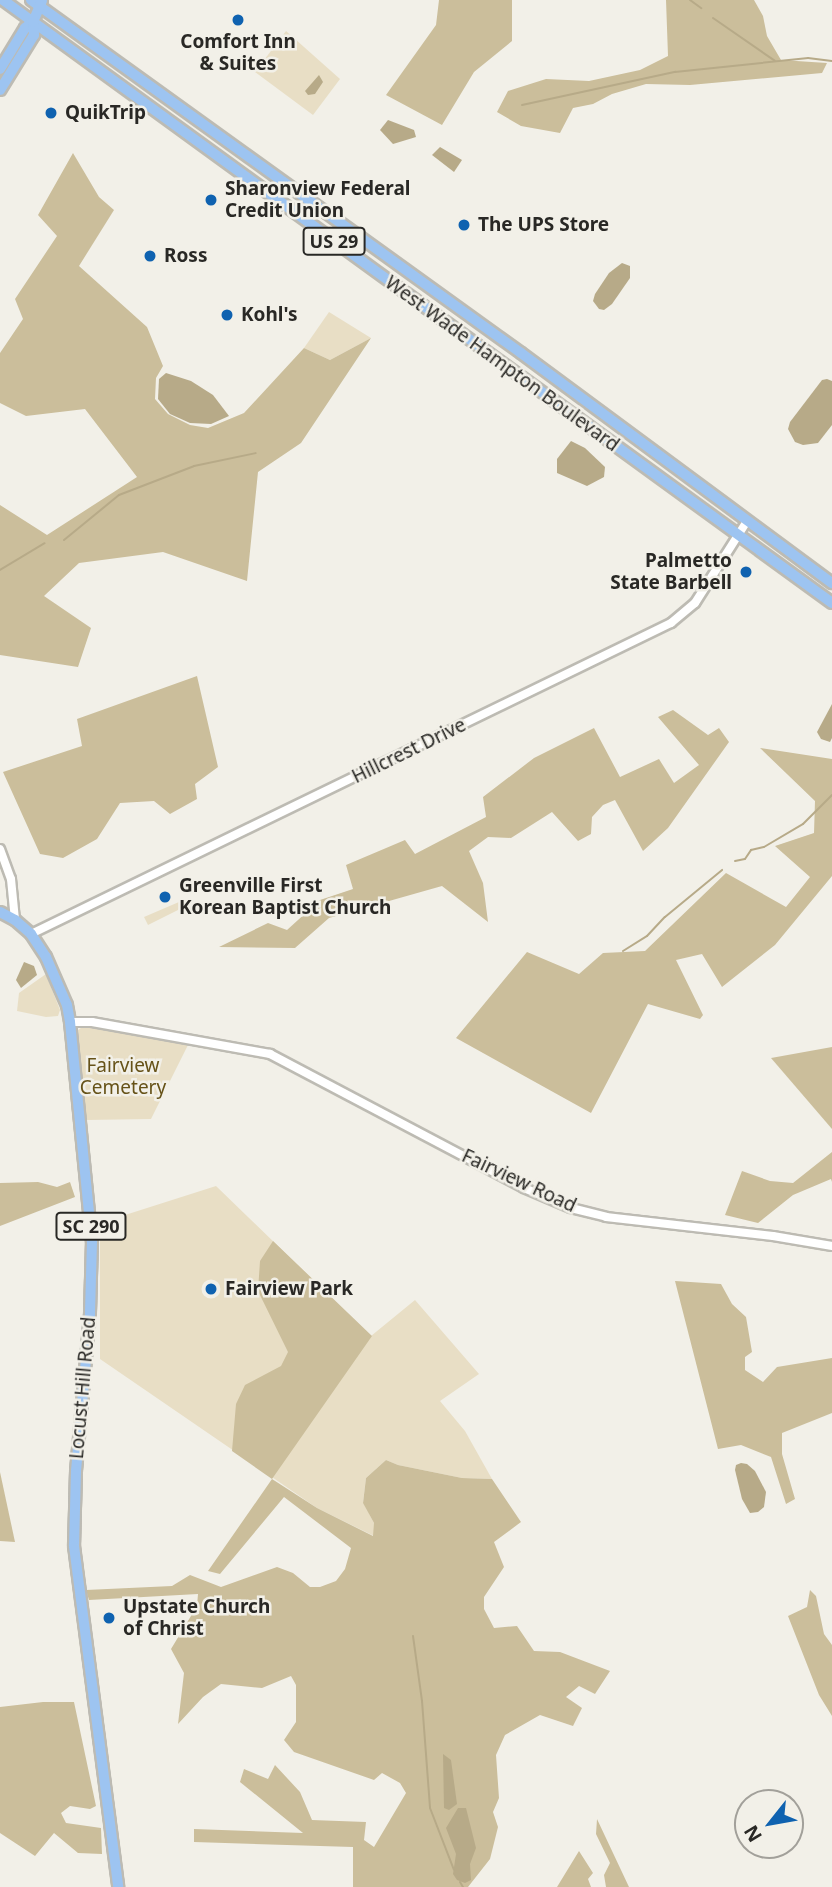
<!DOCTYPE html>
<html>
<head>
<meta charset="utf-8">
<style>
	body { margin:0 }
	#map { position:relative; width:832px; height:1887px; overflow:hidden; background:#f2f0e8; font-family:"Noto Sans",sans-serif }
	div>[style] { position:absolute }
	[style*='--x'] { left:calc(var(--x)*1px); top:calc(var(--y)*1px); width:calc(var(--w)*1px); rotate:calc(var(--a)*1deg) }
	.green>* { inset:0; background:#e8dec5 }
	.forest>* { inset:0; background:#cbbe9b }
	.water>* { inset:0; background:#b7aa88 }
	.stream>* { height:2px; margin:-1px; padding:0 1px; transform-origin:1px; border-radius:1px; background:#b7aa88 }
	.roads { filter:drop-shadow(2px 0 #bdbbb3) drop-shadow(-2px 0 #bdbbb3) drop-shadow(0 2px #bdbbb3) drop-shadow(0 -2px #bdbbb3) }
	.minor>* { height:8px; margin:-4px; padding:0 4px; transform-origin:4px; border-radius:4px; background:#fff }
	.major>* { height:10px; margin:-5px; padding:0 5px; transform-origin:5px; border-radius:5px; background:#9dc4f1 }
	.dots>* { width:19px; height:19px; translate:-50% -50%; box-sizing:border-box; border:4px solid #f2f0e8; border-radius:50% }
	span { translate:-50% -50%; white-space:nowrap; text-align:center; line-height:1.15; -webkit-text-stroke:5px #f2f0e8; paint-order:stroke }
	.shield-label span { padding:2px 5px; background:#f2f0e8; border:2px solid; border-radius:5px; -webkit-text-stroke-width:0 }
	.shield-label { font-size:18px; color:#292825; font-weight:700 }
	.poi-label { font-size:19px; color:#292825; font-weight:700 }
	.left { translate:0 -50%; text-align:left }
	.right { translate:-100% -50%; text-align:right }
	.street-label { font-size:19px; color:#292825 }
	.park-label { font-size:19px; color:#665218 }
	.north { position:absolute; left:734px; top:1789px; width:70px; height:70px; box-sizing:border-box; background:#f2f0e8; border:2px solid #a2a09a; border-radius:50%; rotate:239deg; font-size:19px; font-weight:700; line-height:28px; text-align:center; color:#292825 }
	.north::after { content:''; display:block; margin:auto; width:24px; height:32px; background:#0f62b0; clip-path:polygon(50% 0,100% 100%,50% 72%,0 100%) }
</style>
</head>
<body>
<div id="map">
	<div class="green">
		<i style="clip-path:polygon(286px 31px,340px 79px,313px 115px,255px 72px)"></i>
		<i style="clip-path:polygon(329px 312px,371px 338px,330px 360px,304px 348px)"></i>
		<i style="clip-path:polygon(186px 899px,188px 902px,178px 910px,148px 925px,144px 917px)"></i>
		<i style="clip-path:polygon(46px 974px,60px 1010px,58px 1016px,46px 1017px,17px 1011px,19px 993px)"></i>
		<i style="clip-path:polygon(85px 1025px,189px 1043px,151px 1119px,86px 1120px,74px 1033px)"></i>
		<i style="clip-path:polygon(216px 1186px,371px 1336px,415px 1300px,479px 1374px,440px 1401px,465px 1431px,492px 1479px,462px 1478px,398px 1465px,386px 1460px,366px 1478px,363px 1502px,374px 1523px,374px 1536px,317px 1508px,100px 1359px,100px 1223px)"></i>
	</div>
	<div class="forest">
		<i style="clip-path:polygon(439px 0,512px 0,512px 41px,474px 72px,442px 125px,386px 95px,436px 25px)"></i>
		<i style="clip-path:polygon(666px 0,754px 0,763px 16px,767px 36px,781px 60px,827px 63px,822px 73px,690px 85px,646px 84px,612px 94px,593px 104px,573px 108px,560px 133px,521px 126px,497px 112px,508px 91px,546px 79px,589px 81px,640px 70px,668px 56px)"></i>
		<i style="clip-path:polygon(73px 153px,99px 197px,114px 210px,79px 266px,147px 327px,163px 366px,156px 378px,155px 399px,168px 414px,190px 425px,208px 428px,244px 413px,304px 348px,330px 360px,371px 338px,301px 443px,258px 472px,247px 581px,163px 552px,79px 563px,44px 596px,91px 628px,78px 667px,0 655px,0 505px,47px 535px,137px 477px,85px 409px,26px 416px,0 403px,0 353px,23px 319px,15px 299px,57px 236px,38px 215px)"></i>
		<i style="clip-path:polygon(197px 676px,218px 767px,195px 784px,197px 799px,170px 814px,154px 801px,120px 803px,97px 839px,63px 858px,40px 854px,3px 772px,82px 746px,77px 719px)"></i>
		<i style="clip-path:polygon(673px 710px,708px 735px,719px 728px,729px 742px,668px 828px,643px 851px,615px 800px,603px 805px,592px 817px,591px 834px,578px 841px,552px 812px,511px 838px,488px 837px,469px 851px,483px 883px,488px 922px,442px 886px,329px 918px,295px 948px,219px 947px,268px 923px,287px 930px,320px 900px,353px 889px,346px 865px,405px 840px,415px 854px,486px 817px,483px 797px,534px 758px,594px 728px,620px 777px,659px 759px,674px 783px,699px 765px,658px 717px)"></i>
		<i style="clip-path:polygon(760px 748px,832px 759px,832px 876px,775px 945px,722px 987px,702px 954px,676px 960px,703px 1015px,700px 1019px,648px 1004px,591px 1113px,456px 1038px,527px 952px,579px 974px,603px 953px,645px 951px,726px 873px,786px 907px,810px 877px,775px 846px,814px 833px,815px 801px)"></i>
		<i style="clip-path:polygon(832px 1047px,832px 1129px,771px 1058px)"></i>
		<i style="clip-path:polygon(832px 1152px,832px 1182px,831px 1179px,793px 1195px,758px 1223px,725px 1215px,742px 1171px,770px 1181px,793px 1183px)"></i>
		<i style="clip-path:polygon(38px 1182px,57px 1187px,70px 1182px,75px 1197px,0 1226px,0 1183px)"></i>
		<i style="clip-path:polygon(273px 1241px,372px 1336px,272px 1479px,317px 1508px,373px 1536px,374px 1523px,363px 1503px,366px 1478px,386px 1460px,398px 1465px,462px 1478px,492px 1479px,521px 1522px,494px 1542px,504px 1567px,484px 1597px,484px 1609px,494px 1628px,517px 1626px,534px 1651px,560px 1652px,610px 1671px,595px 1694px,579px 1686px,566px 1697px,582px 1708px,573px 1726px,540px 1715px,505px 1735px,496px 1755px,499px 1798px,493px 1812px,498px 1827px,490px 1859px,468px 1887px,353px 1887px,353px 1847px,194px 1842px,194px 1829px,303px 1833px,240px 1782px,244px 1769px,268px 1779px,275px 1765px,300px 1792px,312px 1820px,366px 1822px,364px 1840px,374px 1847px,406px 1793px,400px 1783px,382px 1773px,374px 1780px,294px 1752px,284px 1740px,296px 1722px,296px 1685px,291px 1676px,262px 1688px,221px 1684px,203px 1697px,178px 1724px,184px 1673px,171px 1649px,197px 1606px,198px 1594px,89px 1600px,86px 1590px,172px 1586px,190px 1575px,221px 1587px,277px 1567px,293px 1573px,310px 1587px,320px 1587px,336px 1581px,345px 1569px,351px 1548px,284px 1497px,220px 1574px,208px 1571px,272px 1479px,232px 1451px,236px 1404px,245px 1385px,281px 1366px,288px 1352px,258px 1291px,260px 1261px)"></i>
		<i style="clip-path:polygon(675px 1281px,721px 1284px,732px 1304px,746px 1317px,752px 1352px,745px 1357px,745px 1370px,763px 1382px,777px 1367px,832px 1358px,832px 1413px,782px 1433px,782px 1454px,795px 1499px,786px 1504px,771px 1457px,741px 1445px,718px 1449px)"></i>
		<i style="clip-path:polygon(0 1472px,15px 1542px,0 1541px)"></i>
		<i style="clip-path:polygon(810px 1590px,816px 1596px,824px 1634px,832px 1645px,832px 1716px,819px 1695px,788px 1616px,807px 1607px)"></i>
		<i style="clip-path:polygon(43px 1702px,74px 1702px,96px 1806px,90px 1809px,70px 1806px,61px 1813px,66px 1823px,101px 1828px,102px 1854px,78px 1853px,54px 1833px,35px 1856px,0 1833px,0 1707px)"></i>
		<i style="clip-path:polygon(597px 1819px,629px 1887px,606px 1887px,604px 1875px,610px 1863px,596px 1834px)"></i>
		<i style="clip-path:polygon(579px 1851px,593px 1873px,588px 1879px,591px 1887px,557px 1887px)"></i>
	</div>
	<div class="water">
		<i style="clip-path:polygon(319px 75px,323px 82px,315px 94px,308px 95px,305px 91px)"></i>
		<i style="clip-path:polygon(388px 120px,414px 130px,416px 137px,393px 144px,380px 130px)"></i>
		<i style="clip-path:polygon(440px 147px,462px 160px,454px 172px,432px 155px)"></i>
		<i style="clip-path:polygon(622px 263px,630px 266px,630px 278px,612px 304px,604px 310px,599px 309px,593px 301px,595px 294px,609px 273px)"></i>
		<i style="clip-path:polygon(166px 373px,191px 381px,213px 395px,229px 416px,211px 424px,190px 423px,170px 414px,158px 399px,159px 379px)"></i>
		<i style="clip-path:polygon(827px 379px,832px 381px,832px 425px,818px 443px,803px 445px,795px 442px,788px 429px,790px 422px,822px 380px)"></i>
		<i style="clip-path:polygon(571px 441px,585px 448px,605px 467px,604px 477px,587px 486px,557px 473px,557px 459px)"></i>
		<i style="clip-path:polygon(832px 704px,832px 738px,830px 742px,821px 739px,817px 732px)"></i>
		<i style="clip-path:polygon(24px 962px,34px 966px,37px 975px,21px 988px,16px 980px)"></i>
		<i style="clip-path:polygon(741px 1463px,747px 1464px,755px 1471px,766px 1492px,764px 1507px,758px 1512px,750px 1513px,742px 1499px,735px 1470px,736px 1465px)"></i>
		<i style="clip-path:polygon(443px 1754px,451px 1760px,457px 1804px,449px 1810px,444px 1808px)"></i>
		<i style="clip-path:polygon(458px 1808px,466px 1808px,476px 1848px,470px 1864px,471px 1880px,465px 1883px,457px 1880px,453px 1874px,456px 1854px,446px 1828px)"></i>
	</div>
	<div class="stream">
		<i style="--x:690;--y:0;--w:14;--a:36"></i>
		<i style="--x:713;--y:18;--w:75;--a:34.7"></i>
		<i style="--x:522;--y:105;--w:157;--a:-12.2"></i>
		<i style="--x:675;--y:72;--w:134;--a:-6"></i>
		<i style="--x:808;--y:58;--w:24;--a:7"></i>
		<i style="--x:64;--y:540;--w:71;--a:-39.3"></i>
		<i style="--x:119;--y:495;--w:80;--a:-21.1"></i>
		<i style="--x:194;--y:466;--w:63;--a:-11.8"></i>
		<i style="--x:0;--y:570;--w:52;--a:-31"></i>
		<i style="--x:735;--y:861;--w:10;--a:-11"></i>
		<i style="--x:745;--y:859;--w:11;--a:-56"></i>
		<i style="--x:751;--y:850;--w:13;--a:-13"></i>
		<i style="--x:764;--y:847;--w:45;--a:-30.5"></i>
		<i style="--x:803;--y:824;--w:41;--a:-45"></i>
		<i style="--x:623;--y:951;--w:28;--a:-32"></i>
		<i style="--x:647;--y:936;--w:26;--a:-47"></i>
		<i style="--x:665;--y:917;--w:74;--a:-39.5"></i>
		<i style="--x:413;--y:1636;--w:66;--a:82.1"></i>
		<i style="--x:422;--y:1701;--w:107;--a:85.7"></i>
		<i style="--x:430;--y:1808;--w:66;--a:68.8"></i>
		<i style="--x:460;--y:1882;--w:6;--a:59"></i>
	</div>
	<div class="roads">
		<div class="minor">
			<i style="--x:0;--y:849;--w:32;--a:70"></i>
			<i style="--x:11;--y:879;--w:41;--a:84.4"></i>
			<i style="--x:31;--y:934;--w:712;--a:-25.92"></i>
			<i style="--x:671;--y:623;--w:31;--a:-40"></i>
			<i style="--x:695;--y:603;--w:97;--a:-57.6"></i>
			<i style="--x:70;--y:1022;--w:22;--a:0"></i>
			<i style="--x:92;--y:1022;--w:181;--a:10.2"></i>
			<i style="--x:270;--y:1054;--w:287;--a:27.8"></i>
			<i style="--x:524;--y:1188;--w:51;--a:23.1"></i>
			<i style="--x:571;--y:1208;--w:36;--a:14"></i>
			<i style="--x:606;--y:1217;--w:168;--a:6.5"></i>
			<i style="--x:773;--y:1236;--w:60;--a:9.6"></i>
		</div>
		<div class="major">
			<i style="--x:3;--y:0;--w:1025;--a:36.03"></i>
			<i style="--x:31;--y:0;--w:604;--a:35.77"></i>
			<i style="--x:521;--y:353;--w:387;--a:36.5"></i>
			<i style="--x:0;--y:69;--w:48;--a:-58.6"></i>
			<i style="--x:25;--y:28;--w:10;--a:-37"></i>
			<i style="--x:0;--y:90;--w:65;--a:-58.3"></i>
			<i style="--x:34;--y:35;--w:13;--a:-94"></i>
			<i style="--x:33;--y:22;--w:23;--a:-67"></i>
			<i style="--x:0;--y:912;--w:17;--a:28"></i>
			<i style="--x:15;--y:920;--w:21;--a:41"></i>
			<i style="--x:31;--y:934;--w:27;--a:57"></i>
			<i style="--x:46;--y:957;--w:52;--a:66.4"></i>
			<i style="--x:67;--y:1005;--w:17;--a:80"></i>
			<i style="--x:70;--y:1022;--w:220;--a:84.3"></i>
			<i style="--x:92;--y:1241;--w:73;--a:91.6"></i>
			<i style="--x:90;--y:1314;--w:158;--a:95.1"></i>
			<i style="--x:76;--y:1471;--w:75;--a:91.5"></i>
			<i style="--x:74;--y:1546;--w:344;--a:82.6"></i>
		</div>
	</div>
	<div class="dots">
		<i style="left:238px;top:20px;background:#0f62b0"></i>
		<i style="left:51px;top:113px;background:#0f62b0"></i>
		<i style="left:211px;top:200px;background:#0f62b0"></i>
		<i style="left:464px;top:225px;background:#0f62b0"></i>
		<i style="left:150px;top:256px;background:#0f62b0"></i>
		<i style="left:227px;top:315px;background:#0f62b0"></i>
		<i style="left:746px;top:572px;background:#0f62b0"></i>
		<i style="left:165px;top:897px;background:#0f62b0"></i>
		<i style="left:211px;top:1289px;background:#0f62b0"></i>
		<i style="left:109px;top:1618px;background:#0f62b0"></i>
	</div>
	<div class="shield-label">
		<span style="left:334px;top:241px">US 29</span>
		<span style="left:91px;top:1226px">SC 290</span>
	</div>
	<div class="poi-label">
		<span style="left:238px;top:53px">Comfort Inn<br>&amp; Suites</span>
		<span class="left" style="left:65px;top:113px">QuikTrip</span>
		<span class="left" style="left:225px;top:200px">Sharonview Federal<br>Credit Union</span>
		<span class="left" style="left:478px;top:225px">The UPS Store</span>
		<span class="left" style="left:164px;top:256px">Ross</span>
		<span class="left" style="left:241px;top:315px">Kohl's</span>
		<span class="right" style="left:732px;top:572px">Palmetto<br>State Barbell</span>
		<span class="left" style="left:179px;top:897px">Greenville First<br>Korean Baptist Church</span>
		<span class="left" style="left:225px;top:1289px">Fairview Park</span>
		<span class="left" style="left:123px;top:1618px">Upstate Church<br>of Christ</span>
	</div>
	<div class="street-label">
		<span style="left:502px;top:364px;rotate:36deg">West Wade Hampton Boulevard</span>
		<span style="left:409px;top:751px;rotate:-26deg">Hillcrest Drive</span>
		<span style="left:519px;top:1181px;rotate:25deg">Fairview Road</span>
		<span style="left:83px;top:1388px;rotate:-85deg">Locust Hill Road</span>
	</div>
	<div class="park-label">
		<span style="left:123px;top:1077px">Fairview<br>Cemetery</span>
	</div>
	<div class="north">N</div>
</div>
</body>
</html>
